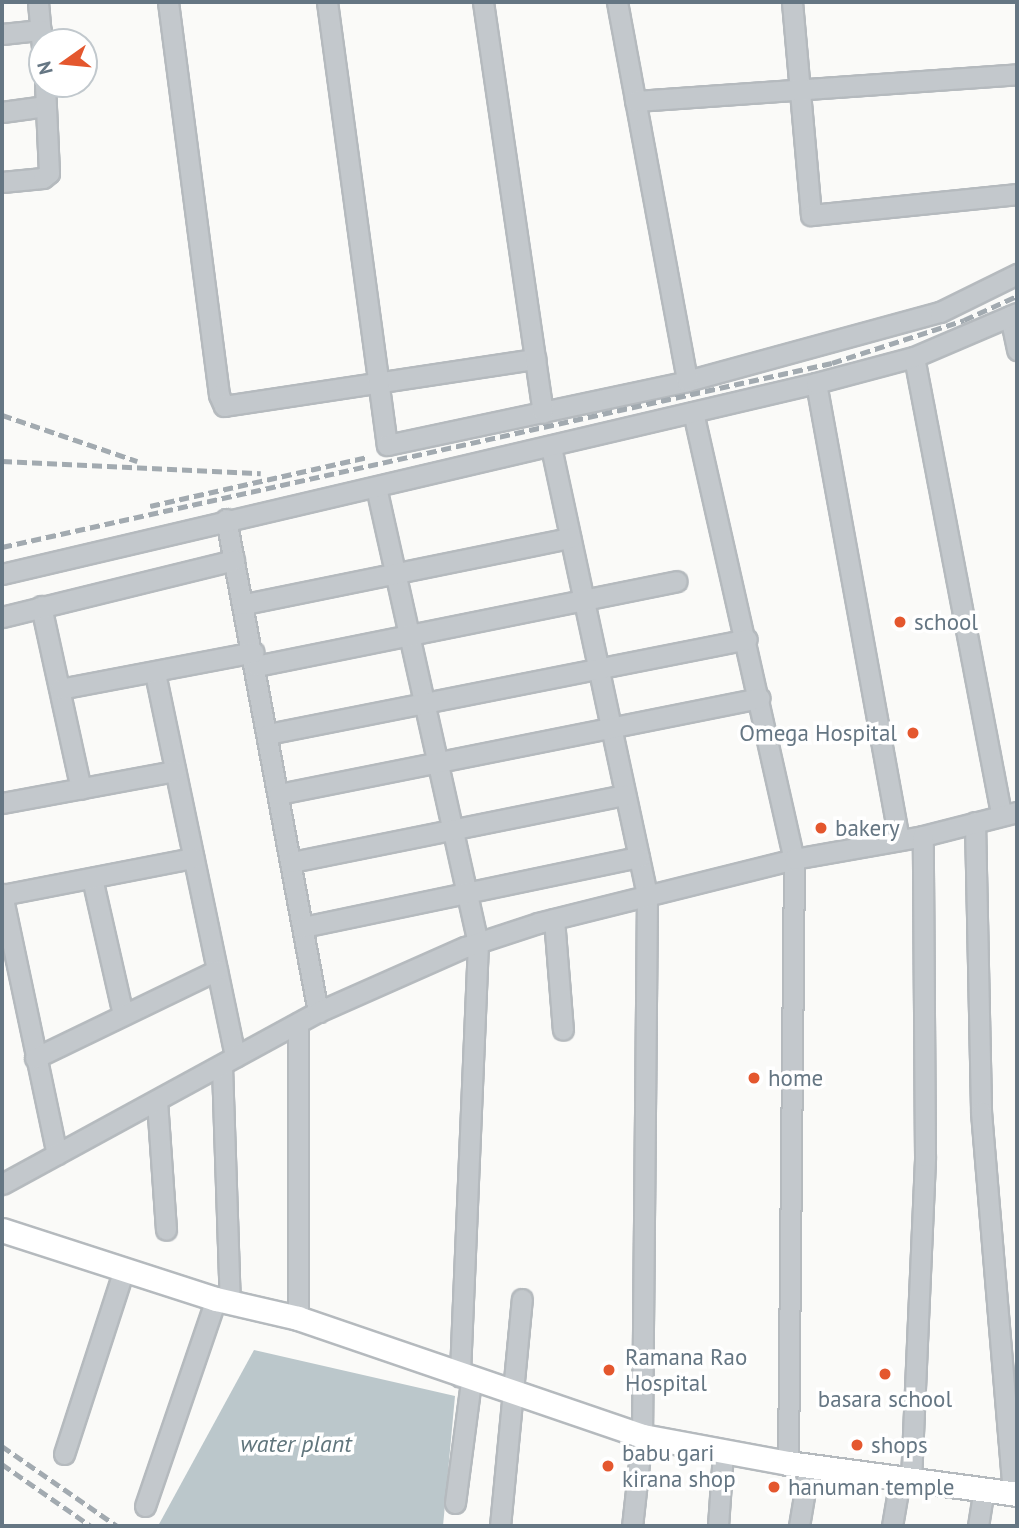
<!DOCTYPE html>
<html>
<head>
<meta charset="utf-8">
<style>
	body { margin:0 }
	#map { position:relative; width:1019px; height:1528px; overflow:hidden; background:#fafaf8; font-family:"PT Sans",sans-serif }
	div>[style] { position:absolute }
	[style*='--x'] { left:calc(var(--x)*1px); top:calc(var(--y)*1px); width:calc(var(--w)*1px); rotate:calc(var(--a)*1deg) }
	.water>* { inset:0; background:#bbc7cb }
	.roads { filter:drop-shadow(2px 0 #b5babe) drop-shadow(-2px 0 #b5babe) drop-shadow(0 2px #b5babe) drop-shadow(0 -2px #b5babe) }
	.minor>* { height:19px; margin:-9.5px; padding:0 9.5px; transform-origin:9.5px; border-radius:9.5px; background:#c3c8cc }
	.major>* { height:23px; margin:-11.5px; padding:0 11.5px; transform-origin:11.5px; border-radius:11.5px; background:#fff }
	.rail>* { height:4.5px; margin-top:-2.25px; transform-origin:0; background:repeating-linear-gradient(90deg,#a2aab0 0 10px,transparent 0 15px) }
	.dots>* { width:19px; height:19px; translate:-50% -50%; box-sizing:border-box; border:4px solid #fff; border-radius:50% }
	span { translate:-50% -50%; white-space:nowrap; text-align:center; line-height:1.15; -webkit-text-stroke:7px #fff; paint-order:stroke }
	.poi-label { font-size:23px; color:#657683 }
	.left { translate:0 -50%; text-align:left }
	.right { translate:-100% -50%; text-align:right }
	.water-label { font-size:24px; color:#60757c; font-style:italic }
	.frame { position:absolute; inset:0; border:4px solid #657683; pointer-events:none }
	.north { position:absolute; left:28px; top:28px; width:70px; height:70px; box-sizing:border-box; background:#fff; border:2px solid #c1c8cd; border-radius:50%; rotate:255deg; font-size:19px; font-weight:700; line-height:28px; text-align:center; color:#657683 }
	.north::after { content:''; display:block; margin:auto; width:24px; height:32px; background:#e4572e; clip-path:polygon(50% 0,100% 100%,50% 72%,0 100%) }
</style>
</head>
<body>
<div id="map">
	<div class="water">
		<i style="clip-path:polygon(254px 1350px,455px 1396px,443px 1526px,158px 1526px)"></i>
	</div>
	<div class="roads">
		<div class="minor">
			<i style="--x:38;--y:2;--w:46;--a:85"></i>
			<i style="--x:168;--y:2;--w:396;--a:82.6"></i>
			<i style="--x:219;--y:395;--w:12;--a:66"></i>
			<i style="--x:224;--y:406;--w:315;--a:-8.6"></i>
			<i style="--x:327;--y:2;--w:447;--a:82.3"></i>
			<i style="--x:387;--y:445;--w:307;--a:-12"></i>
			<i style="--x:687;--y:381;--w:262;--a:-15.3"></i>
			<i style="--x:940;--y:312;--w:86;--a:-26.3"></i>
			<i style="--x:483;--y:2;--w:415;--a:81.7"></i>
			<i style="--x:617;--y:2;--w:385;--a:79.5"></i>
			<i style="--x:792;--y:2;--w:214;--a:84.9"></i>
			<i style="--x:811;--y:215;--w:207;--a:-5.8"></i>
			<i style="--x:2;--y:34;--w:39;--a:-6"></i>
			<i style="--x:635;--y:101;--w:383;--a:-4"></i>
			<i style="--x:2;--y:112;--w:44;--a:-7.8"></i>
			<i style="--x:2;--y:182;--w:41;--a:-5.6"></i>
			<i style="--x:43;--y:178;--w:8;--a:-40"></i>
			<i style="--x:49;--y:173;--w:89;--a:-92.6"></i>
			<i style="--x:1010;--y:316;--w:35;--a:78"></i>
			<i style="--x:914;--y:357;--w:466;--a:79.2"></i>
			<i style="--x:816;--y:383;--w:464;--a:79.7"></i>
			<i style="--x:693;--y:412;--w:458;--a:77.3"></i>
			<i style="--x:794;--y:859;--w:604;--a:90.57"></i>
			<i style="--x:551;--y:447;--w:459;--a:77.9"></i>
			<i style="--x:647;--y:896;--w:540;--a:90.53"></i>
			<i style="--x:642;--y:1436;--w:91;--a:96.3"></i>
			<i style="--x:376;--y:487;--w:467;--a:77.4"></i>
			<i style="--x:478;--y:943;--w:434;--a:92.4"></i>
			<i style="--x:226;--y:519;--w:502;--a:79.43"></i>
			<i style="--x:2;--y:574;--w:836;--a:-13.21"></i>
			<i style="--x:816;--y:383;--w:101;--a:-14.9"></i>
			<i style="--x:914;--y:357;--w:112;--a:-23.1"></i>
			<i style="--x:245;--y:604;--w:332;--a:-11.5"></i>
			<i style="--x:41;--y:606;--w:187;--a:77.7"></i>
			<i style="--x:2;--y:617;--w:239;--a:-13.8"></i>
			<i style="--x:256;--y:666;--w:429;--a:-11.4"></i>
			<i style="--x:155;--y:673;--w:392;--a:78.2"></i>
			<i style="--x:60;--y:689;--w:197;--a:-10.8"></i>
			<i style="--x:268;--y:734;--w:488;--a:-11.2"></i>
			<i style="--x:279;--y:794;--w:490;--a:-11.3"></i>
			<i style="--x:2;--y:803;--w:176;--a:-10.5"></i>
			<i style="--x:975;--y:822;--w:290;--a:88.8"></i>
			<i style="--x:981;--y:1112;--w:383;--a:85.2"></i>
			<i style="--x:292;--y:862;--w:340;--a:-11.4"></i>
			<i style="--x:92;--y:878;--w:140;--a:77.2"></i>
			<i style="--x:2;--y:894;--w:266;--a:78.1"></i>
			<i style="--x:2;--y:895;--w:195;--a:-11"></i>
			<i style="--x:554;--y:919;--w:111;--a:85.4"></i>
			<i style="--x:303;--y:927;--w:343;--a:-11.8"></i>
			<i style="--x:35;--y:1058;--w:202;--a:-25.8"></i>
			<i style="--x:222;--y:1066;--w:237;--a:88.1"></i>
			<i style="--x:157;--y:1101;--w:129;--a:86"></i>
			<i style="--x:2;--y:1184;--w:360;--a:-28.6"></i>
			<i style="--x:318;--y:1012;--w:161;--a:-23.9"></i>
			<i style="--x:465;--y:947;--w:77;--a:-18.2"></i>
			<i style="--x:538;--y:923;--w:264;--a:-14"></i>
			<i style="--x:794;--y:859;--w:131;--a:-10.1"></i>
			<i style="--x:923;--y:836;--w:97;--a:-14.3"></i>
			<i style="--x:298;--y:1318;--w:295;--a:-90"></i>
			<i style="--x:64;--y:1454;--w:194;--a:-72"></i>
			<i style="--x:911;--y:1480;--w:324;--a:-87.5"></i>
			<i style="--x:925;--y:1156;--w:320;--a:-90.4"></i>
			<i style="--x:455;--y:1503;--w:123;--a:-82.5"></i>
			<i style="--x:145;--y:1506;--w:219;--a:-71.1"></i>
			<i style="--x:500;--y:1526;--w:228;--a:-84.5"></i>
			<i style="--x:718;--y:1526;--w:73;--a:-86.1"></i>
			<i style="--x:799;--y:1526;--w:61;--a:-80.5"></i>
			<i style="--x:892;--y:1526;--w:48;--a:-80.3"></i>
			<i style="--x:978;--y:1526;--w:36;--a:-81"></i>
		</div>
		<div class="major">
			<i style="--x:2;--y:1230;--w:225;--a:17.9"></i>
			<i style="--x:216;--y:1299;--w:84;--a:13"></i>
			<i style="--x:298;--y:1318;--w:364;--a:18.9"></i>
			<i style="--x:642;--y:1436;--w:148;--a:10.5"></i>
			<i style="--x:788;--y:1463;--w:231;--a:7.7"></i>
		</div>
	</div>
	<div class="rail">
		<i style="--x:2;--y:415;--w:143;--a:18.8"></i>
		<i style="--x:2;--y:461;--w:259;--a:2.7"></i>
		<i style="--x:150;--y:506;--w:223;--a:-12.7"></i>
		<i style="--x:2;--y:547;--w:850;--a:-12.5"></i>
		<i style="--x:832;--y:363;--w:139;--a:-18"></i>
		<i style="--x:964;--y:320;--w:58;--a:-24.4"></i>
		<i style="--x:2;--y:1446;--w:140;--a:34.8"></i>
		<i style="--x:2;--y:1464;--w:108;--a:34.9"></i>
	</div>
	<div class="dots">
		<i style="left:900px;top:622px;background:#e4572e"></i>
		<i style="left:913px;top:733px;background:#e4572e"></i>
		<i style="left:821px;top:828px;background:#e4572e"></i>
		<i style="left:754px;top:1078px;background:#e4572e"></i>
		<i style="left:609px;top:1370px;background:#e4572e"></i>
		<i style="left:885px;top:1374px;background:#e4572e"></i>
		<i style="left:857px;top:1445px;background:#e4572e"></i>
		<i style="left:608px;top:1466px;background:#e4572e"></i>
		<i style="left:774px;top:1487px;background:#e4572e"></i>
	</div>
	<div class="poi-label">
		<span class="left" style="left:914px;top:622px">school</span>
		<span class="right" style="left:897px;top:733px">Omega Hospital</span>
		<span class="left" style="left:835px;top:828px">bakery</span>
		<span class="left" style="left:768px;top:1078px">home</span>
		<span class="left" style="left:625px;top:1370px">Ramana Rao<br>Hospital</span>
		<span style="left:885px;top:1399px">basara school</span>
		<span class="left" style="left:871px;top:1445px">shops</span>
		<span class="left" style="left:622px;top:1466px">babu gari<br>kirana shop</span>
		<span class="left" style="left:788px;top:1487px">hanuman temple</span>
	</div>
	<div class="water-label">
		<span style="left:296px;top:1444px">water plant</span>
	</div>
	<div class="frame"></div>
	<div class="north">N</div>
</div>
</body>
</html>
